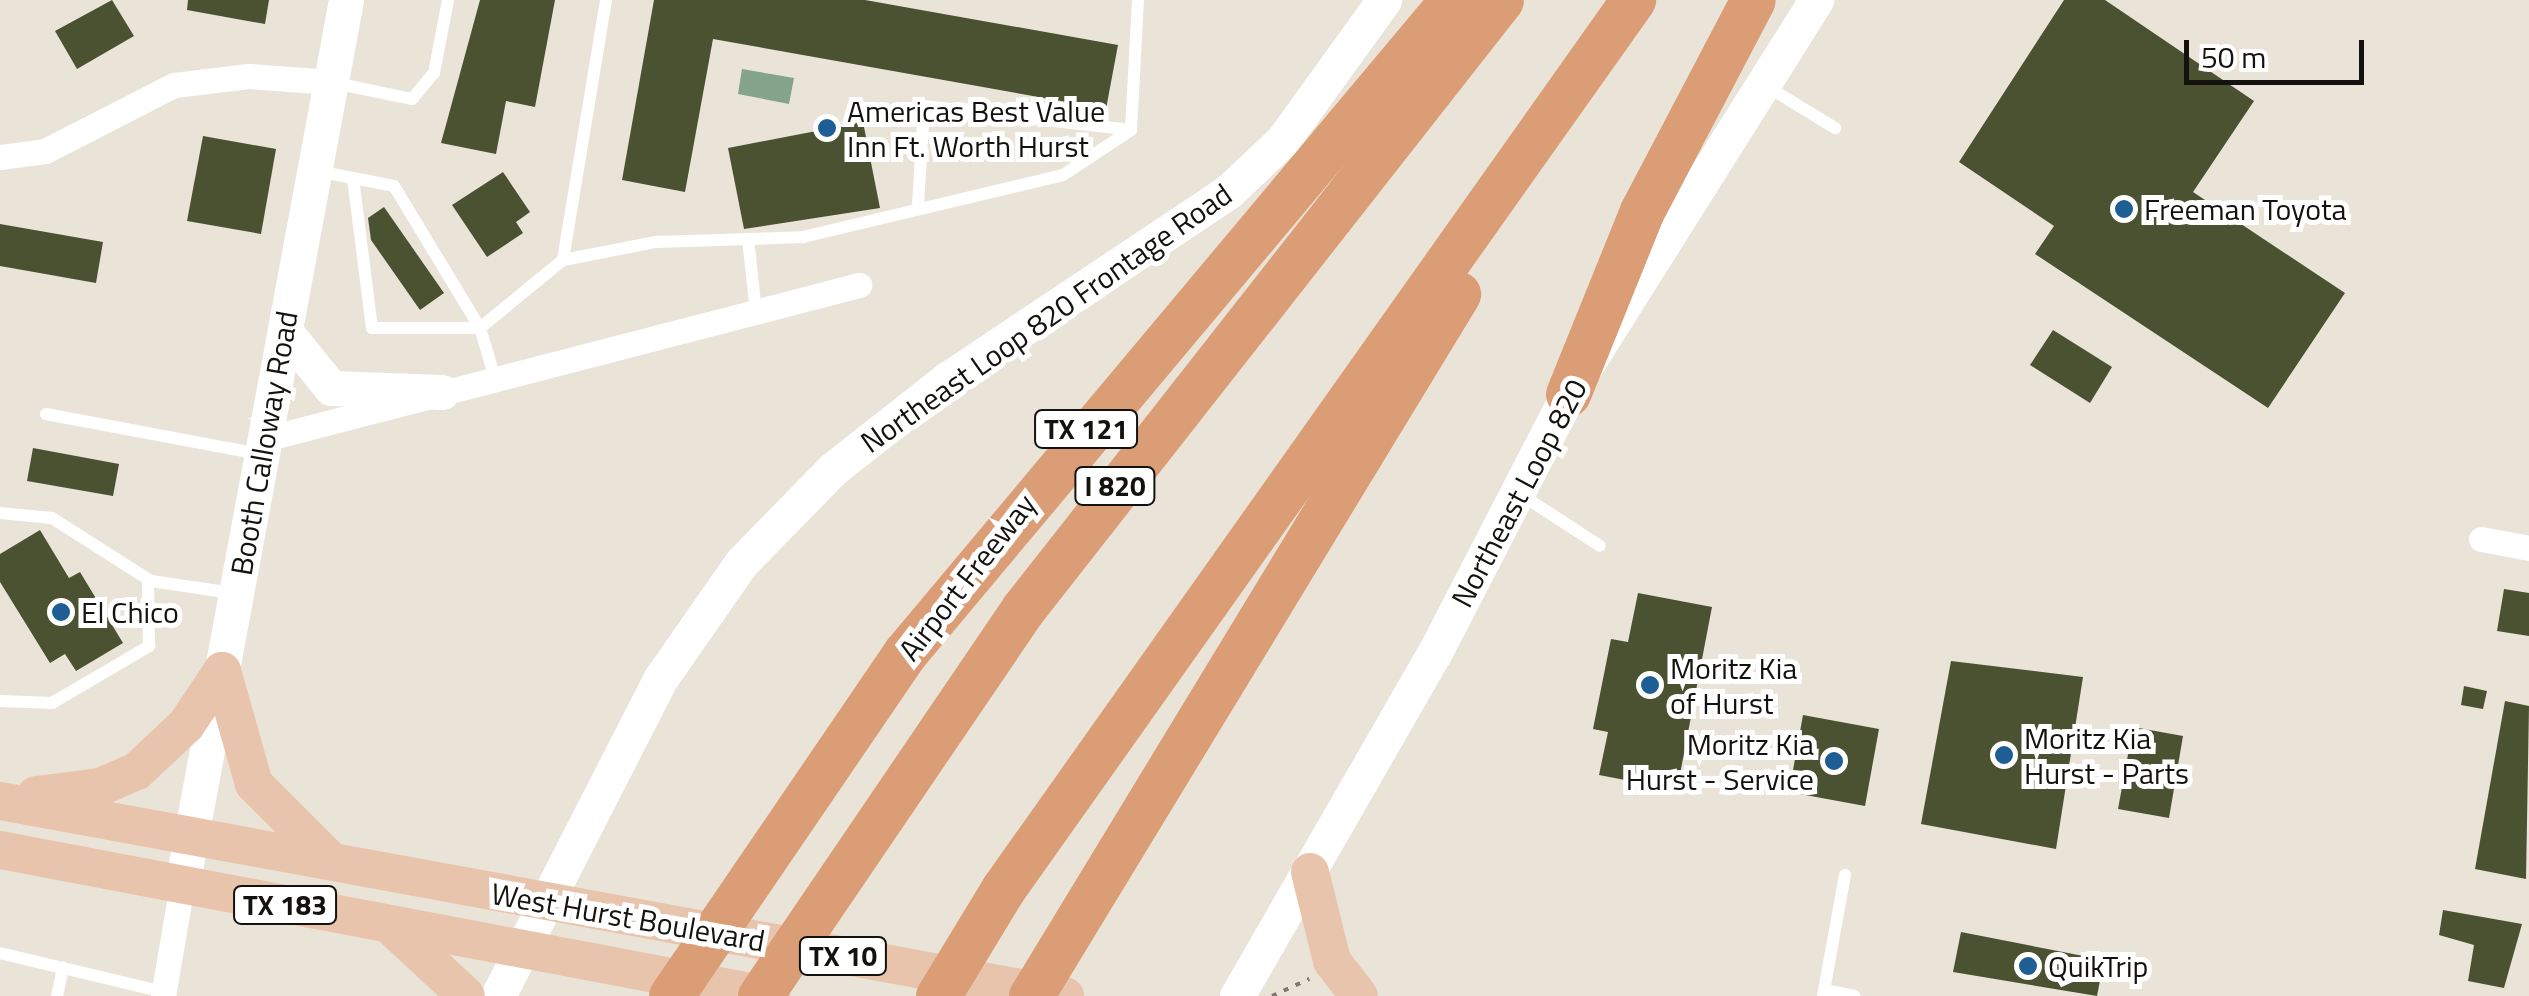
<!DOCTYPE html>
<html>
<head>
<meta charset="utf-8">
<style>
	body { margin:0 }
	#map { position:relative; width:2529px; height:996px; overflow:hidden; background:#eae4d8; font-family:"Titillium Web",sans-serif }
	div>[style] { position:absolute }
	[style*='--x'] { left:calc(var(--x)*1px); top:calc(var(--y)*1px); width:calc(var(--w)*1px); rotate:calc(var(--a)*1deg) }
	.water>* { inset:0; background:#84a48b }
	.building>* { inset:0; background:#4a5231 }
	.path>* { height:4px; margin-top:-2px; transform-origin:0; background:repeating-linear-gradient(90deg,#7d7971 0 5px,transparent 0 13px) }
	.lane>* { height:12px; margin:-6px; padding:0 6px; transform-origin:6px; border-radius:6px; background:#fff }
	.street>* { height:25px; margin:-12.5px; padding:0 12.5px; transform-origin:12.5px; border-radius:12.5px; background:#fff }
	.secondary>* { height:35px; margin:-17.5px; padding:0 17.5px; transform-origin:17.5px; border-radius:17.5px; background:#fff }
	.primary>* { height:38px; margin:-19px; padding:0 19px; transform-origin:19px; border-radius:19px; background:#e9c4ac }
	.highway>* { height:45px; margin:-22.5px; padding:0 22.5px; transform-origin:22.5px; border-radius:22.5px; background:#da9d75 }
	.dots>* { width:28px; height:28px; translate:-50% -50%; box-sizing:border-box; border:5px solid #fff; border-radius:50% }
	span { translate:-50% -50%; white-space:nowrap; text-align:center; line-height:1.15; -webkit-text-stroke:10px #fff; paint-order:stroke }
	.shield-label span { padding:2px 8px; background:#fff; border:2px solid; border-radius:8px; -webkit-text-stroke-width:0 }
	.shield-label { font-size:28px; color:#14120e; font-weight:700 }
	.poi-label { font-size:30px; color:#14120e }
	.left { translate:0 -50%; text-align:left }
	.right { translate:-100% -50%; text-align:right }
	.street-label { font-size:30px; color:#14120e }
	.scale { position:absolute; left:2184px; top:40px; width:180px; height:45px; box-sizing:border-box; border:5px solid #14120e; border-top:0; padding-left:12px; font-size:30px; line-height:35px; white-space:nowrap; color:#14120e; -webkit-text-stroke:8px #fff; paint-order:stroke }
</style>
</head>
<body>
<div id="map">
	<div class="water">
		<i style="clip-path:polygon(742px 69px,794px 78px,789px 104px,738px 94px)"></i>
	</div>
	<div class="building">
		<i style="clip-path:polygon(112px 0,134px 36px,77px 69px,55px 31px)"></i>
		<i style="clip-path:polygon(188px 0,269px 0,265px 24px,187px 10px)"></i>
		<i style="clip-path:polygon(480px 0,555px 0,535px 107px,506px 101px,496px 154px,441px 143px)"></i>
		<i style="clip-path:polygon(654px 0,865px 0,1118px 45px,1106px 109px,713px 39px,685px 192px,622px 180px)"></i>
		<i style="clip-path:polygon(2064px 0,2105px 0,2254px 101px,2193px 192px,2345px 293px,2268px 408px,2035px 254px,2054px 226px,1959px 162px)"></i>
		<i style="clip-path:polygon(863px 122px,880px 208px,744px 229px,728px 148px)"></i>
		<i style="clip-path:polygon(203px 136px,276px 149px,261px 234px,187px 221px)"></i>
		<i style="clip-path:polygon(503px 172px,530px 212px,516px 222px,523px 233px,487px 257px,452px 205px)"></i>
		<i style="clip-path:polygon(384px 207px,444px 293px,420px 310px,371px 240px,368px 218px)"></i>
		<i style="clip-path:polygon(0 224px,103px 242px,96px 283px,0 266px)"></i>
		<i style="clip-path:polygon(2053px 330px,2112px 367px,2090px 403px,2030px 365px)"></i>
		<i style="clip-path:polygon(33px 448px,119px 464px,113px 496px,27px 481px)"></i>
		<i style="clip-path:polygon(40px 530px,69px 578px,80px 572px,123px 643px,76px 671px,65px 654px,50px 663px,0 582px,0 554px)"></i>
		<i style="clip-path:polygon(2504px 589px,2529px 593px,2529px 636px,2497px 631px)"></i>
		<i style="clip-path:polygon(1638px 593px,1712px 607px,1677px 790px,1599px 775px,1608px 732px,1593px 729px,1611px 639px,1628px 642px)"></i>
		<i style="clip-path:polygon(1951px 661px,2083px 677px,2056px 849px,1921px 824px)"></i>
		<i style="clip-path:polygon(2464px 686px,2487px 691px,2483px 709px,2461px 705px)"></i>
		<i style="clip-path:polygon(2505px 701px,2529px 706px,2526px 879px,2475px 869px)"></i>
		<i style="clip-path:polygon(1803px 715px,1879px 729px,1865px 806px,1789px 792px)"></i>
		<i style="clip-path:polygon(2133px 727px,2183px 736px,2169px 818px,2118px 809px)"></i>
		<i style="clip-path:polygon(2443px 910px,2522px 924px,2504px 988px,2468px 981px,2474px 945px,2439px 935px)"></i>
		<i style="clip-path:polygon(1961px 932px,2104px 960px,2097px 996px,1953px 972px)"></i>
	</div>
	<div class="path">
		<i style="--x:1272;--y:996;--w:41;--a:-24.7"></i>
	</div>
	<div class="lane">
		<i style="--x:606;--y:0;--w:264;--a:99.4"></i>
		<i style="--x:563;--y:260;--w:95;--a:-11"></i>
		<i style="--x:656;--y:242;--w:147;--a:-1.9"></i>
		<i style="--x:803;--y:237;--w:267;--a:-13.4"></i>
		<i style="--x:1063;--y:175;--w:82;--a:-33.5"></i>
		<i style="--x:1131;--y:130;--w:130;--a:-86.9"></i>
		<i style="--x:335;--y:83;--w:79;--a:11.7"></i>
		<i style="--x:412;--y:99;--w:34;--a:-50"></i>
		<i style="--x:434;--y:73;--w:74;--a:-79.1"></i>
		<i style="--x:1766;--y:86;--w:81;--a:31.3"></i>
		<i style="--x:317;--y:171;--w:78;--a:11"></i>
		<i style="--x:394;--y:186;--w:166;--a:58.8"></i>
		<i style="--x:353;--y:178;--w:151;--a:82.8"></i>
		<i style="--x:372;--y:328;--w:108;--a:0"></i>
		<i style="--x:918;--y:205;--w:99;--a:-86.5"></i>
		<i style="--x:924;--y:106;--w:208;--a:6.6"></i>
		<i style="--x:748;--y:239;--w:73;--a:83.7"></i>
		<i style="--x:495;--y:378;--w:52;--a:-106.7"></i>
		<i style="--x:480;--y:328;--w:107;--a:-39.3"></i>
		<i style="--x:46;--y:414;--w:218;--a:10.6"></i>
		<i style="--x:1520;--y:494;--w:95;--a:33"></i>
		<i style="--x:0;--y:513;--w:52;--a:5.5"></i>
		<i style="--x:52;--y:518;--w:117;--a:32.5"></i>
		<i style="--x:151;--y:581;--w:82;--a:8.4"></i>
		<i style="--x:0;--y:701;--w:52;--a:2.2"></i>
		<i style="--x:52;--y:703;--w:113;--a:-30.4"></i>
		<i style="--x:149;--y:646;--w:67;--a:-90.9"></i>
		<i style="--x:0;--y:953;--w:65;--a:13.4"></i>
		<i style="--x:1824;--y:990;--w:31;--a:11"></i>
		<i style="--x:57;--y:996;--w:29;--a:-78"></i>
		<i style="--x:63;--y:968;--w:104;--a:13.4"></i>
		<i style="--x:1823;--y:996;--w:123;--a:-79.7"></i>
	</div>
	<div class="street">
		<i style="--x:0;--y:157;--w:45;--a:-7.6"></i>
		<i style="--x:45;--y:151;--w:145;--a:-27.1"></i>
		<i style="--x:174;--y:85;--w:75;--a:-6.9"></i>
		<i style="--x:248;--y:76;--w:83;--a:4.1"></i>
		<i style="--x:265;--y:439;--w:614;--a:-14.53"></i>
		<i style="--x:2481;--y:539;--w:49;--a:10.6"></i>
		<i style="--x:163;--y:996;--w:113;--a:-80.3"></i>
	</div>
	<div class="secondary">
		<i style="--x:285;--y:331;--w:73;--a:51.1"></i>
		<i style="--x:331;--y:388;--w:111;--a:2.1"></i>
		<i style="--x:182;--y:885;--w:900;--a:-79.5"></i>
		<i style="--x:498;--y:996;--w:357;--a:-62.9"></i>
		<i style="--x:661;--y:678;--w:141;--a:-55.1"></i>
		<i style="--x:742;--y:562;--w:130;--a:-45.6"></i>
		<i style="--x:833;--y:469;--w:144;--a:-38.2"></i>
		<i style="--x:946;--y:380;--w:340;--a:-33.7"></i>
		<i style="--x:1229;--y:191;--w:74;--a:-43.4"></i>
		<i style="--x:1283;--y:140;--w:173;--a:-54.2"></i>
		<i style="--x:1237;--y:996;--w:395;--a:-60.1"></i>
		<i style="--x:1434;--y:654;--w:292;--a:-62.7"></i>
		<i style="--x:1568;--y:394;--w:466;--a:-57.8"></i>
	</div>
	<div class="primary">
		<i style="--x:222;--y:671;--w:117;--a:74.2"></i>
		<i style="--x:254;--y:784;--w:106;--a:45"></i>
		<i style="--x:36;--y:795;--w:64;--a:-7.1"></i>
		<i style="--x:100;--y:787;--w:40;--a:-23.4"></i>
		<i style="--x:137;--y:771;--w:67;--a:-43.2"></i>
		<i style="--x:186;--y:725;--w:65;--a:-56.3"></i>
		<i style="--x:0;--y:801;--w:1083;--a:10.38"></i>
		<i style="--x:0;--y:850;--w:785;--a:10.72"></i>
		<i style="--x:1310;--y:872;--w:92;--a:76.1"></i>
		<i style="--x:1332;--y:961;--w:44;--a:52.4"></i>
		<i style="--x:394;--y:929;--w:98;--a:42.9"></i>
	</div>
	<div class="highway">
		<i style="--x:1568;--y:394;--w:197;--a:-68"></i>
		<i style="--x:1642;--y:211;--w:238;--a:-62.3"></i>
		<i style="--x:671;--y:996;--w:415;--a:-55.7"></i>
		<i style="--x:905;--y:653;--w:852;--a:-50.05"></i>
		<i style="--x:760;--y:996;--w:468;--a:-55.8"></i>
		<i style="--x:1023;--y:609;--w:774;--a:-51.87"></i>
		<i style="--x:938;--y:996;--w:125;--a:-58.7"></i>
		<i style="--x:1003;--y:889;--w:1090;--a:-54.68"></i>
		<i style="--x:1031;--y:996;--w:822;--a:-58.69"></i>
	</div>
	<div class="dots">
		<i style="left:827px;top:128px;background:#1f5e94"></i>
		<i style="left:2124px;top:209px;background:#1f5e94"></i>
		<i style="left:61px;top:612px;background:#1f5e94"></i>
		<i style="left:1650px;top:685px;background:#1f5e94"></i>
		<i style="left:2004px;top:755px;background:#1f5e94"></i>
		<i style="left:1834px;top:761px;background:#1f5e94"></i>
		<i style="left:2028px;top:966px;background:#1f5e94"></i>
	</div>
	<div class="shield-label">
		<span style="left:1086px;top:429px">TX 121</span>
		<span style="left:1115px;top:486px">I 820</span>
		<span style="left:285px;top:905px">TX 183</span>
		<span style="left:843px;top:956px">TX 10</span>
	</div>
	<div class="poi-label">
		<span class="left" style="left:847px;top:128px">Americas Best Value<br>Inn Ft. Worth Hurst</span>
		<span class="left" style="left:2144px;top:209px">Freeman Toyota</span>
		<span class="left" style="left:81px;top:612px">El Chico</span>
		<span class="left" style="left:1670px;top:685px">Moritz Kia<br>of Hurst</span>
		<span class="left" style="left:2024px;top:755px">Moritz Kia<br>Hurst - Parts</span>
		<span class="right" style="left:1814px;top:761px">Moritz Kia<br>Hurst - Service</span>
		<span class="left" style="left:2048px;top:966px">QuikTrip</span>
	</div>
	<div class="street-label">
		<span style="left:1046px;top:318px;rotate:-35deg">Northeast Loop 820 Frontage Road</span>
		<span style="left:264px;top:443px;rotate:-80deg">Booth Calloway Road</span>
		<span style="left:1519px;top:493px;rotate:-62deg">Northeast Loop 820</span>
		<span style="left:967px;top:577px;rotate:-52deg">Airport Freeway</span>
		<span style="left:628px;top:917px;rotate:10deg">West Hurst Boulevard</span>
	</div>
	<div class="scale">50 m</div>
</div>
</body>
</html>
